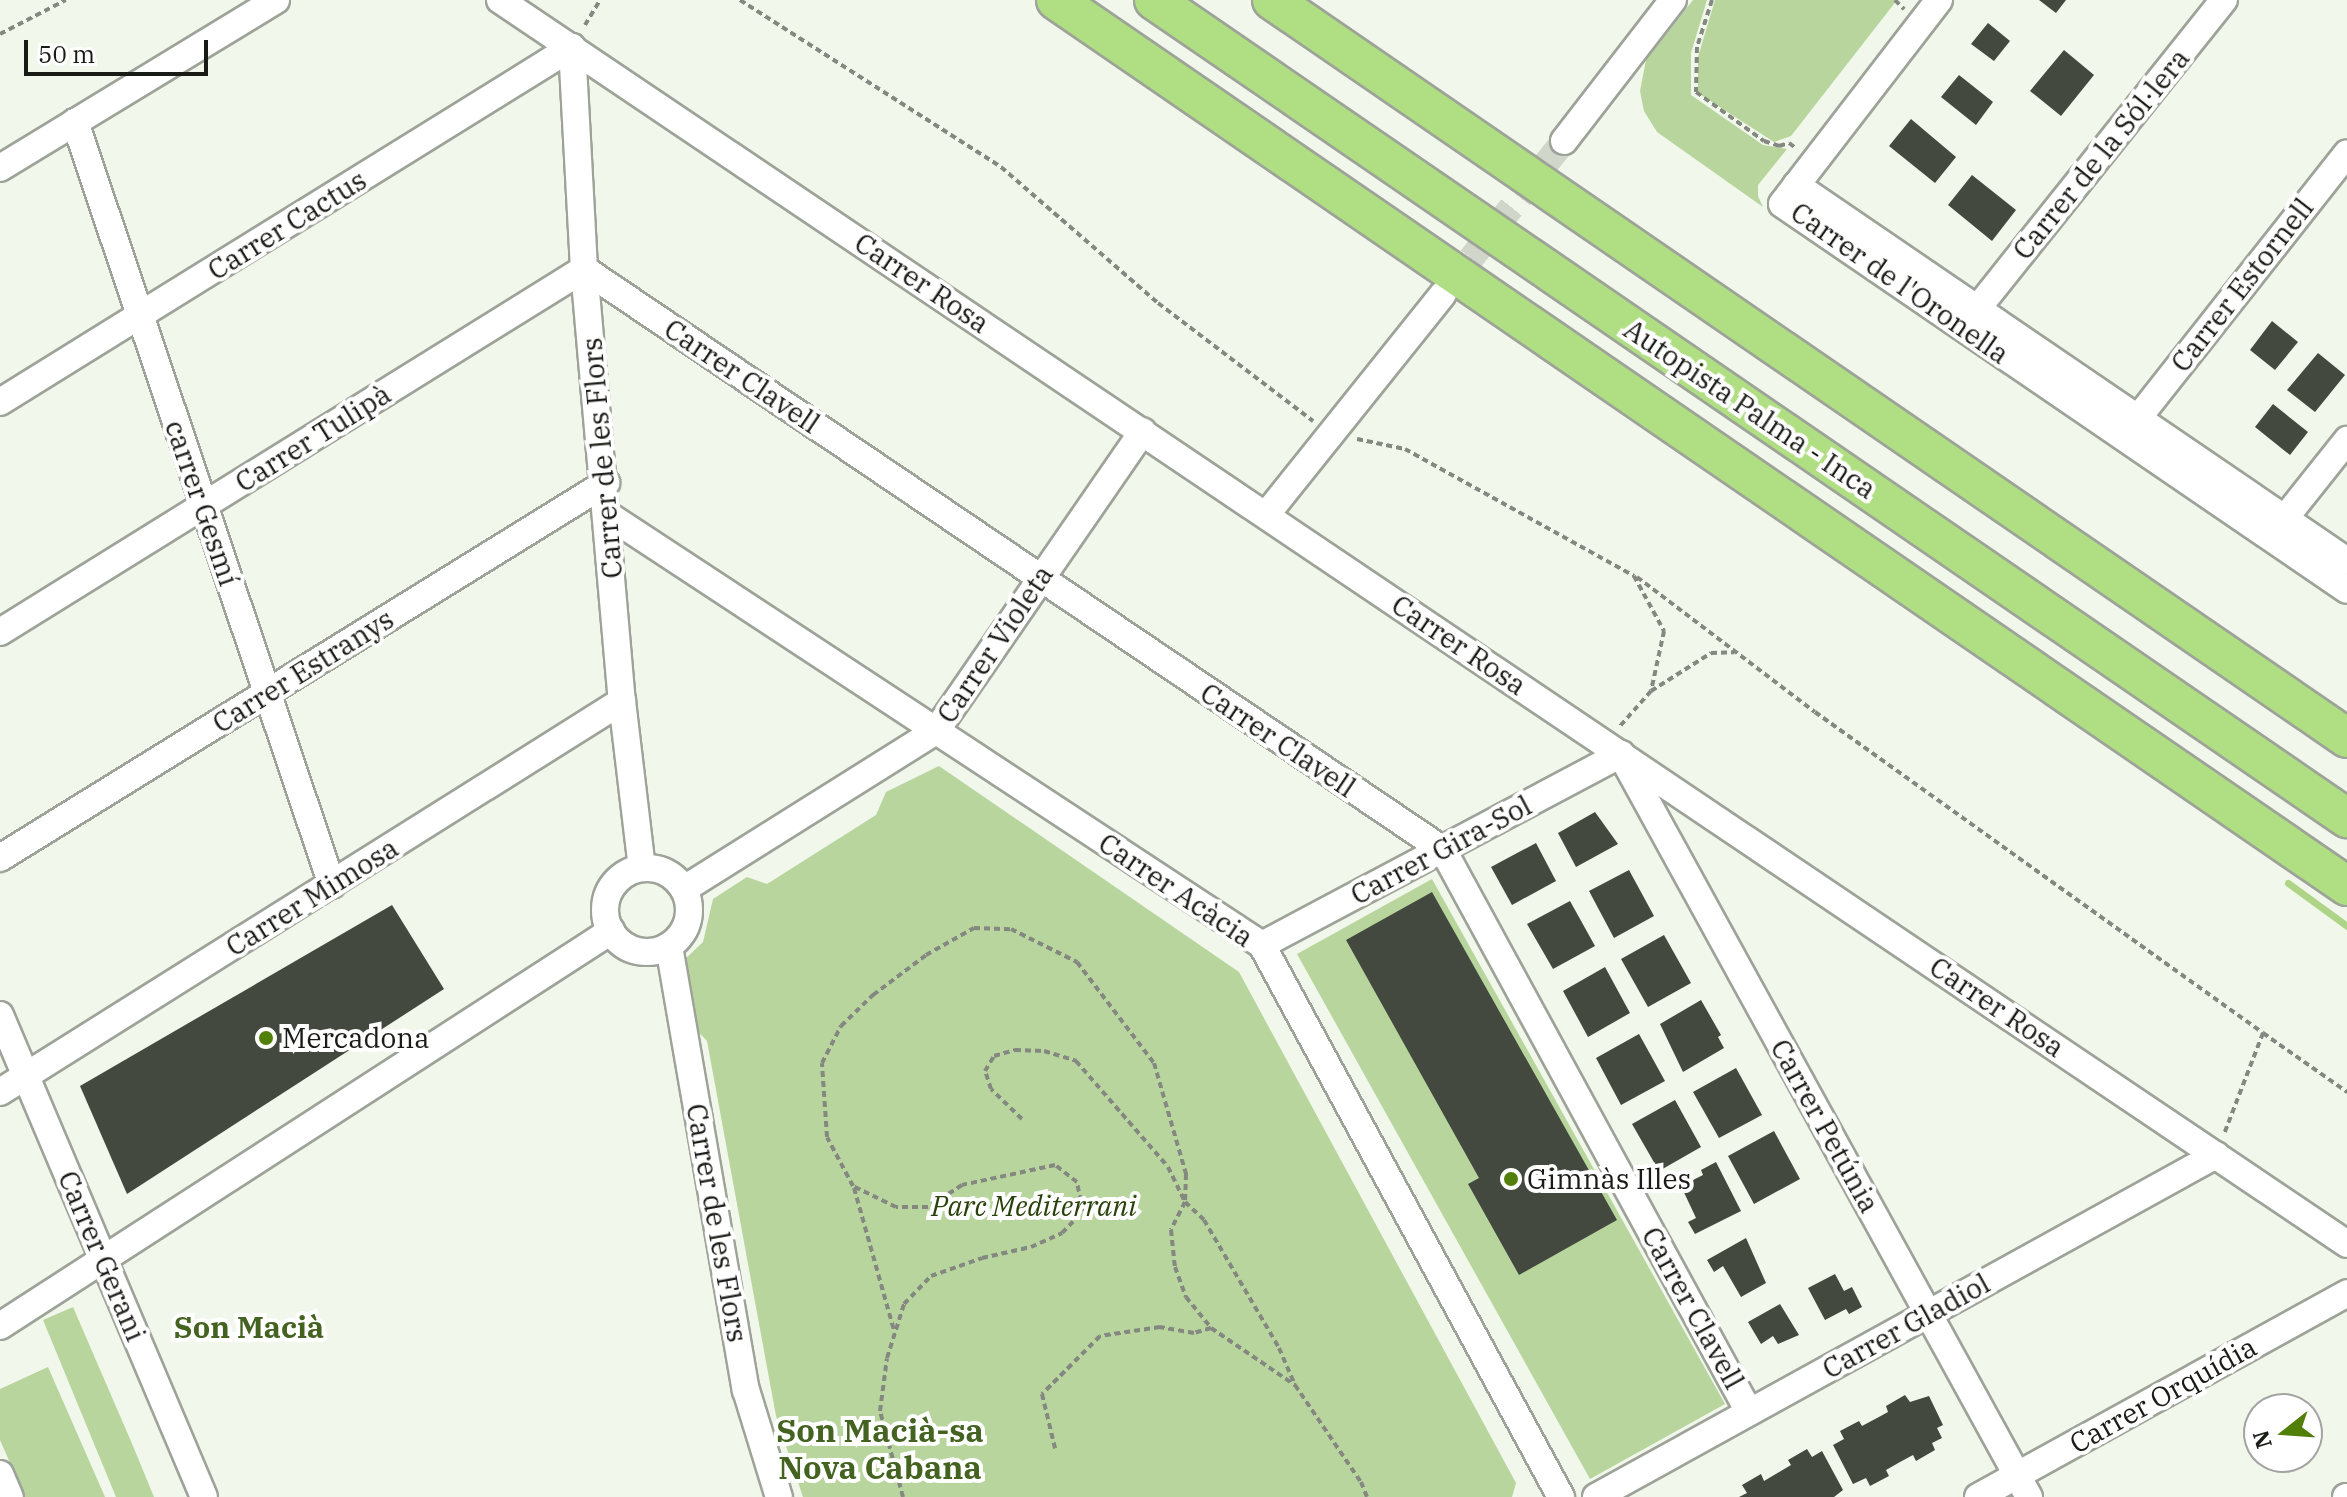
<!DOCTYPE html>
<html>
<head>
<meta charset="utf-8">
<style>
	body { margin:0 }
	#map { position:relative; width:2347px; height:1497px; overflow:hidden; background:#f1f7eb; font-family:"IBM Plex Serif",serif }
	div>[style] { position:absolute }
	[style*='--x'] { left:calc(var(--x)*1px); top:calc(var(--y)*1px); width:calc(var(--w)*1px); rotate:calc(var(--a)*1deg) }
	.green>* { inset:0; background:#b7d59d }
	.stream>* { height:7px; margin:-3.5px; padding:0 3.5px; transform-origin:3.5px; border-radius:3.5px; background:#add487 }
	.building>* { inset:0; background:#43493f }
	.minor-tunnel>* { height:26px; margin-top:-13px; transform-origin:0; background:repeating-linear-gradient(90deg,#d1d6cb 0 26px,transparent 0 39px) }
	.path>* { height:4px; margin-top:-2px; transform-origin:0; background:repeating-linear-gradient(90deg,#848880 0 6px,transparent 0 10px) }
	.roads { filter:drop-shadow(2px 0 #9da398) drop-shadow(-2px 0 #9da398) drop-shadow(0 2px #9da398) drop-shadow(0 -2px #9da398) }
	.minor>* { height:26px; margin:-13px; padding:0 13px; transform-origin:13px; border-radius:13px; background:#fff }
	.minor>.ring { margin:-13px; padding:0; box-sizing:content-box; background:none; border:26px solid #fff; border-radius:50% }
	.highway>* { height:38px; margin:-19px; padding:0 19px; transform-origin:19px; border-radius:19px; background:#b0de82 }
	.dots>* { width:22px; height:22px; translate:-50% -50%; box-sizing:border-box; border:4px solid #fff; border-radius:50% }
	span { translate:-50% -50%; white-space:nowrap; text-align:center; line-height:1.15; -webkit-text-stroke:8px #fff; paint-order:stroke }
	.street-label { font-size:28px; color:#191b17 }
	.poi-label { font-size:28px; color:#191b17 }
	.left { translate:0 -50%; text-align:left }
	.park-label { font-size:28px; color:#29410a; font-style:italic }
	.neighbourhood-label { font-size:30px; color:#446220; font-weight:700 }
	.quarter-label { font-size:32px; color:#446220; font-weight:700 }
	.north { position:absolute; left:2243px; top:1393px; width:80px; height:80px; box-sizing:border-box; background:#fff; border:2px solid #a3a4a2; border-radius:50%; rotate:253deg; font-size:22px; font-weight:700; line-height:32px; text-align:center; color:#191b17 }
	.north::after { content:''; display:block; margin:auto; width:28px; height:36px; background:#517f08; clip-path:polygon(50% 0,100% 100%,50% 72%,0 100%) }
	.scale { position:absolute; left:24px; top:40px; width:184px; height:36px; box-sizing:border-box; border:4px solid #191b17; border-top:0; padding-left:10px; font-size:24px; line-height:28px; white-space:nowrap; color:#191b17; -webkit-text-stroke:6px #fff; paint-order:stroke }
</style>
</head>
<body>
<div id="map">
	<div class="green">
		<i style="clip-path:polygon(1693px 0,1707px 0,1691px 53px,1691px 95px,1763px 145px,1787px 149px,1758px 185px,1758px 196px,1763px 207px,1657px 132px,1644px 111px,1640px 91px,1646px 60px)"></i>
		<i style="clip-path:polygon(1715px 0,1897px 0,1791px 136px,1774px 142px,1698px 93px,1698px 57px)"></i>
		<i style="clip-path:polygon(939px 766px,1239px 972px,1516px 1483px,1512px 1497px,803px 1497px,776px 1416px,707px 1041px,690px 1023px,683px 961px,703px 942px,713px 899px,747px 877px,767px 884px,876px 815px,886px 792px)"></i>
		<i style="clip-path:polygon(1432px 879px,1725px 1404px,1590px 1479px,1297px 954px)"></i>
		<i style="clip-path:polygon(73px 1307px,133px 1446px,154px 1497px,116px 1497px,43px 1320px)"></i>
		<i style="clip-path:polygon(48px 1367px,80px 1440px,105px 1497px,25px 1497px,0 1440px,0 1389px)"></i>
	</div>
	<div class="stream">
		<i style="--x:2288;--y:883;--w:73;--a:36.1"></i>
	</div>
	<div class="building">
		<i style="clip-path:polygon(2039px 0,2066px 0,2056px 13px)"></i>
		<i style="clip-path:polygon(1988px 23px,2010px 41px,1994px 61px,1971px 44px)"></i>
		<i style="clip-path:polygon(2064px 50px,2094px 75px,2061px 116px,2030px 91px)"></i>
		<i style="clip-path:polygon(1959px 75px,1993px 102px,1976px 125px,1941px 97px)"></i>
		<i style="clip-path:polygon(1911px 119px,1956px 157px,1935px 183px,1889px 146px)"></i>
		<i style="clip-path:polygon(1972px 175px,2016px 210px,1992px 241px,1948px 205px)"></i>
		<i style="clip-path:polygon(2272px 321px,2298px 342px,2275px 370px,2250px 350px)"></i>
		<i style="clip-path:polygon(2318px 353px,2345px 375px,2315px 412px,2287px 390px)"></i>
		<i style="clip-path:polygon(2273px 404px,2308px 432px,2290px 455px,2255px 427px)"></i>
		<i style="clip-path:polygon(1595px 812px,1618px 844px,1576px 867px,1558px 833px)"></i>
		<i style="clip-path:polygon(1536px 843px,1556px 881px,1512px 905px,1491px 867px)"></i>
		<i style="clip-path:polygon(1629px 870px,1654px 916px,1614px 938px,1589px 891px)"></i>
		<i style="clip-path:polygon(1432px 892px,1617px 1220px,1519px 1275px,1468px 1184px,1479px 1178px,1346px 940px)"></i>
		<i style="clip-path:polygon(1570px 901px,1595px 946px,1553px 969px,1527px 924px)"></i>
		<i style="clip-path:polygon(392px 905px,444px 989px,127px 1194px,80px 1086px)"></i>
		<i style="clip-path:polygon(1664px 935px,1691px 983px,1648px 1007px,1621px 959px)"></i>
		<i style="clip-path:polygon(1605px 967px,1630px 1013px,1588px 1037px,1563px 991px)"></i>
		<i style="clip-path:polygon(1701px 1000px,1721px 1035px,1718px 1037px,1724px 1048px,1683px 1072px,1660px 1024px)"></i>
		<i style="clip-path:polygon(1639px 1034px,1665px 1081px,1621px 1105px,1596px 1058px)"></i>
		<i style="clip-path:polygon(1736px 1068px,1762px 1115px,1719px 1138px,1693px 1092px)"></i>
		<i style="clip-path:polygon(1675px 1100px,1701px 1147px,1659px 1171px,1632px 1124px)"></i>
		<i style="clip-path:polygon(1774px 1131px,1800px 1179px,1754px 1204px,1728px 1156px)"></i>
		<i style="clip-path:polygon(1716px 1162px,1741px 1211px,1695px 1234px,1688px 1222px,1696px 1218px,1681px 1186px,1703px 1175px,1701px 1170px)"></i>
		<i style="clip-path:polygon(1746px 1238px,1766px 1283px,1741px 1297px,1723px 1266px,1714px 1272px,1707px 1260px)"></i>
		<i style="clip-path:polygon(1835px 1274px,1844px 1291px,1852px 1287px,1862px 1307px,1849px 1314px,1846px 1309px,1825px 1320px,1808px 1288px)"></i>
		<i style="clip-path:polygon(1780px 1304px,1799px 1335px,1778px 1344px,1773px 1336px,1761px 1344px,1748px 1322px)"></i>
		<i style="clip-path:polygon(1905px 1395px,1910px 1402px,1929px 1396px,1943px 1425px,1937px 1428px,1942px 1438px,1932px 1443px,1935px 1450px,1916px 1461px,1913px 1455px,1900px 1462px,1886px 1470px,1889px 1476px,1870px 1486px,1866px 1478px,1853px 1484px,1833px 1445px,1844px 1439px,1840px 1431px,1859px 1421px,1862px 1426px,1877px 1418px,1888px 1412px,1886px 1406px)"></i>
		<i style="clip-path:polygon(1807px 1449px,1812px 1457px,1822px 1451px,1843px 1490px,1834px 1497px,1739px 1497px,1747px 1493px,1742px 1485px,1761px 1474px,1764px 1481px,1791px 1465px,1788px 1460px)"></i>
	</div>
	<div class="minor-tunnel">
		<i style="--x:1447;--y:289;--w:189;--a:-51.7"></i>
	</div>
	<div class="path">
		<i style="--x:740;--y:0;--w:310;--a:32.6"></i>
		<i style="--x:1001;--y:167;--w:208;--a:40.9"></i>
		<i style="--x:1158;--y:303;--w:195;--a:37.3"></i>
		<i style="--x:1712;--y:0;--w:49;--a:107.7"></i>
		<i style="--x:1697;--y:47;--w:45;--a:91.3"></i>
		<i style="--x:1696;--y:92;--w:84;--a:35.8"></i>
		<i style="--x:1764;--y:141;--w:16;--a:18"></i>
		<i style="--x:1779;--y:146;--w:10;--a:-17"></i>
		<i style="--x:1789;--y:143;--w:9;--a:36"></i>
		<i style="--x:1895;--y:0;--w:13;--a:45"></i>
		<i style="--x:585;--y:25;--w:29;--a:-59"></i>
		<i style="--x:0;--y:34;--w:74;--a:-27.3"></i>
		<i style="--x:1357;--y:439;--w:49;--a:11.8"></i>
		<i style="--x:1405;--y:449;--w:262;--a:29"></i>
		<i style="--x:1634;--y:576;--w:63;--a:61.4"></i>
		<i style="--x:1664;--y:631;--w:61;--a:102.2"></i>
		<i style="--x:1651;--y:691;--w:47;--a:131.5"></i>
		<i style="--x:1637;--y:577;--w:223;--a:37.2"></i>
		<i style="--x:1815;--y:712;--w:551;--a:35.62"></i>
		<i style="--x:2263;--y:1033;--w:108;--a:111.1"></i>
		<i style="--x:1651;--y:691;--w:71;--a:-32.3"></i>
		<i style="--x:1711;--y:653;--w:23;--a:-2"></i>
		<i style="--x:2263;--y:1033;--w:103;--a:35.1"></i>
		<i style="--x:1022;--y:1119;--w:43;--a:-135.9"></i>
		<i style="--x:991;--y:1089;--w:19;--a:-108"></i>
		<i style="--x:985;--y:1071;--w:17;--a:-59"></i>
		<i style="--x:994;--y:1056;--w:22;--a:-16"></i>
		<i style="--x:1015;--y:1050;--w:29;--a:2"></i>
		<i style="--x:1044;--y:1051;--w:34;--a:17"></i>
		<i style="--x:1076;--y:1061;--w:140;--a:49"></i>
		<i style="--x:1168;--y:1167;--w:39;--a:64"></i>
		<i style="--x:1185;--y:1202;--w:26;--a:43"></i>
		<i style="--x:1204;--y:1220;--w:148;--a:59.6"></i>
		<i style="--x:1279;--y:1348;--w:40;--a:66.6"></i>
		<i style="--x:854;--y:1188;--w:148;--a:74.3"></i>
		<i style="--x:1211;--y:1328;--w:102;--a:34.2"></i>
		<i style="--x:1295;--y:1385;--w:117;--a:55.8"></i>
		<i style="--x:1361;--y:1482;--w:16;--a:68"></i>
		<i style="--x:903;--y:1497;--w:89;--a:-105"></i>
		<i style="--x:880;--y:1411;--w:53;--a:-82.5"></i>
		<i style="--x:887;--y:1358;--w:57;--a:-72.5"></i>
		<i style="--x:904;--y:1304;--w:39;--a:-46"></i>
		<i style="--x:931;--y:1276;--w:54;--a:-19.4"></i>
		<i style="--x:982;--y:1258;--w:50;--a:-12.7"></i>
		<i style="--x:1031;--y:1247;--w:34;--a:-24"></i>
		<i style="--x:1062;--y:1233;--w:30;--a:-46"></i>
		<i style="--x:1083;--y:1211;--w:30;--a:-102"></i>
		<i style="--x:1077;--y:1182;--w:28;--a:-142"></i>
		<i style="--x:1055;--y:1165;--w:95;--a:167.9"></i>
		<i style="--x:962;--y:1185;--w:40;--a:147.1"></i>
		<i style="--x:928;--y:1207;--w:32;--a:180"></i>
		<i style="--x:896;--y:1207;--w:48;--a:-154"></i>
		<i style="--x:853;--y:1186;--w:55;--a:-118"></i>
		<i style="--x:827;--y:1137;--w:74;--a:-93.9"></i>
		<i style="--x:822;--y:1063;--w:42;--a:-62.8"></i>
		<i style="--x:841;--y:1026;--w:45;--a:-44.1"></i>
		<i style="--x:873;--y:995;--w:66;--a:-37"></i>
		<i style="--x:926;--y:955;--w:55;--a:-29.4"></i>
		<i style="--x:974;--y:928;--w:37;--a:2"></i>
		<i style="--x:1011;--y:929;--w:74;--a:26.6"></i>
		<i style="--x:1077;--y:962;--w:127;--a:52.7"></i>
		<i style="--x:1154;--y:1063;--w:116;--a:73.9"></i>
		<i style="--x:1186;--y:1174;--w:28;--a:92"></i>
		<i style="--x:1185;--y:1202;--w:31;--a:117"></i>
		<i style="--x:1171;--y:1230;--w:37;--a:84"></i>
		<i style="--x:1175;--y:1267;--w:32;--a:70"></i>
		<i style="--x:1186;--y:1297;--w:40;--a:51"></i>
		<i style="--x:1211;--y:1328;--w:18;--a:164"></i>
		<i style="--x:1194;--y:1333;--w:35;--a:-170"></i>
		<i style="--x:1160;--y:1327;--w:61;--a:171.5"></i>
		<i style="--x:1100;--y:1336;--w:82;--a:135"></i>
		<i style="--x:1042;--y:1394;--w:56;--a:76.5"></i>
	</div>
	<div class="roads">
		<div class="minor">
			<i style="--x:500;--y:0;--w:2227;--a:33.96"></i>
			<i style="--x:1939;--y:0;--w:257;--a:127.6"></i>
			<i style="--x:1782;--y:204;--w:684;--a:34.34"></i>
			<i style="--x:572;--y:47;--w:222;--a:86.9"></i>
			<i style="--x:584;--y:269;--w:434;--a:85"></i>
			<i style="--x:622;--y:701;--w:168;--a:83.2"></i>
			<i style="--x:75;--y:122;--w:805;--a:71.39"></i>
			<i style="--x:1564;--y:141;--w:178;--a:-52.3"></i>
			<i style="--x:0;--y:168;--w:323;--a:-31.3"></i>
			<i style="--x:1796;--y:185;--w:667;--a:34.31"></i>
			<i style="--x:1977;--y:309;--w:396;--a:-51.4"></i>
			<i style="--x:0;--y:402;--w:673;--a:-31.82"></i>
			<i style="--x:2138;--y:418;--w:337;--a:-51.7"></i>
			<i style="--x:608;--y:515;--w:783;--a:33.32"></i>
			<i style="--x:1262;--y:945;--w:628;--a:61.56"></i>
			<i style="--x:1266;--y:515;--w:283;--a:-51.3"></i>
			<i style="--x:2285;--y:518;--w:100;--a:-51.5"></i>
			<i style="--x:0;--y:632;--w:688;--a:-31.86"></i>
			<i style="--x:584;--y:269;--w:1037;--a:34.07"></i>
			<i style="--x:1443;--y:850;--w:640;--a:61.43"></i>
			<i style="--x:1624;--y:760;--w:841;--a:61.21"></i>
			<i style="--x:0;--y:858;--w:713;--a:-31.75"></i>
			<i class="ring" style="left:605px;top:868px;width:58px;height:58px"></i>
			<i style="--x:684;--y:889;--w:297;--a:-32.1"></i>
			<i style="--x:936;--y:731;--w:364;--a:-55.4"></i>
			<i style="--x:1262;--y:945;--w:407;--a:-28"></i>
			<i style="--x:669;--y:946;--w:451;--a:80.2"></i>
			<i style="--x:746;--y:1390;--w:112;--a:72.9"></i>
			<i style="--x:0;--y:1015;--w:523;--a:67.06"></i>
			<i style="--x:0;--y:1092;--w:735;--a:-32.15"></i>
			<i style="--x:0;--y:1326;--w:728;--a:-32.88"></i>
			<i style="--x:0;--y:1474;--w:25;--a:67"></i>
			<i style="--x:1596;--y:1497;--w:708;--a:-28.88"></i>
			<i style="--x:1978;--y:1497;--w:422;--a:-28.9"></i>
			<i style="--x:2346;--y:1497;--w:1;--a:0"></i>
		</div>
		<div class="highway">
			<i style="--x:1056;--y:0;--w:1566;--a:34.46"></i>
			<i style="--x:1154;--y:0;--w:1447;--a:34.44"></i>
			<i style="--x:1272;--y:0;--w:1304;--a:34.47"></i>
		</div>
	</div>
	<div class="dots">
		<i style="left:266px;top:1038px;background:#517f08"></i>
		<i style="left:1511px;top:1179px;background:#517f08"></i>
	</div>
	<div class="street-label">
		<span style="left:2101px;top:154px;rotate:-51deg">Carrer de la Sól·lera</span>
		<span style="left:287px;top:225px;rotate:-32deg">Carrer Cactus</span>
		<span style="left:922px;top:283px;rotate:34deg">Carrer Rosa</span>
		<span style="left:1900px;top:283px;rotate:35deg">Carrer de l'Oronella</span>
		<span style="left:2242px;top:285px;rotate:-52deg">Carrer Estornell</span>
		<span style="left:742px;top:376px;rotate:34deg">Carrer Clavell</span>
		<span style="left:1750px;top:409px;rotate:34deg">Autopista Palma - Inca</span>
		<span style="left:313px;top:438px;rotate:-32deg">Carrer Tulipà</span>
		<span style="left:602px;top:458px;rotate:-95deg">Carrer de les Flors</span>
		<span style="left:202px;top:503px;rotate:71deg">carrer Gesmí</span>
		<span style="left:995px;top:644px;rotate:-56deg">Carrer Violeta</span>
		<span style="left:1459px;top:645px;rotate:34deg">Carrer Rosa</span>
		<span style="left:303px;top:671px;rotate:-32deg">Carrer Estranys</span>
		<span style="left:1278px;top:740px;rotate:34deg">Carrer Clavell</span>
		<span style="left:1441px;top:850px;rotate:-28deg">Carrer Gira-Sol</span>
		<span style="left:1176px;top:890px;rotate:34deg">Carrer Acàcia</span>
		<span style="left:312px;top:897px;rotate:-32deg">Carrer Mimosa</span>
		<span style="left:1997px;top:1007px;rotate:34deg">Carrer Rosa</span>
		<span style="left:1825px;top:1126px;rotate:61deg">Carrer Petúnia</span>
		<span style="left:717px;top:1223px;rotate:80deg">Carrer de les Flors</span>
		<span style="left:102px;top:1256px;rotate:67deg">Carrer Gerani</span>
		<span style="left:1693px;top:1308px;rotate:61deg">Carrer Clavell</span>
		<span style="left:1906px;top:1326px;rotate:-29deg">Carrer Gladiol</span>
		<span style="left:2163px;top:1395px;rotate:-29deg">Carrer Orquídia</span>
	</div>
	<div class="poi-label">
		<span class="left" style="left:282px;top:1038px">Mercadona</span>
		<span class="left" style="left:1527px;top:1179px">Gimnàs Illes</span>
	</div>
	<div class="park-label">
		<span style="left:1034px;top:1206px">Parc Mediterrani</span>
	</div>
	<div class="neighbourhood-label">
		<span style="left:249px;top:1327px">Son Macià</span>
	</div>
	<div class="quarter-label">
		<span style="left:880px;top:1449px">Son Macià-sa<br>Nova Cabana</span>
	</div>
	<div class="north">N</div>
	<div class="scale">50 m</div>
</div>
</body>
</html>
